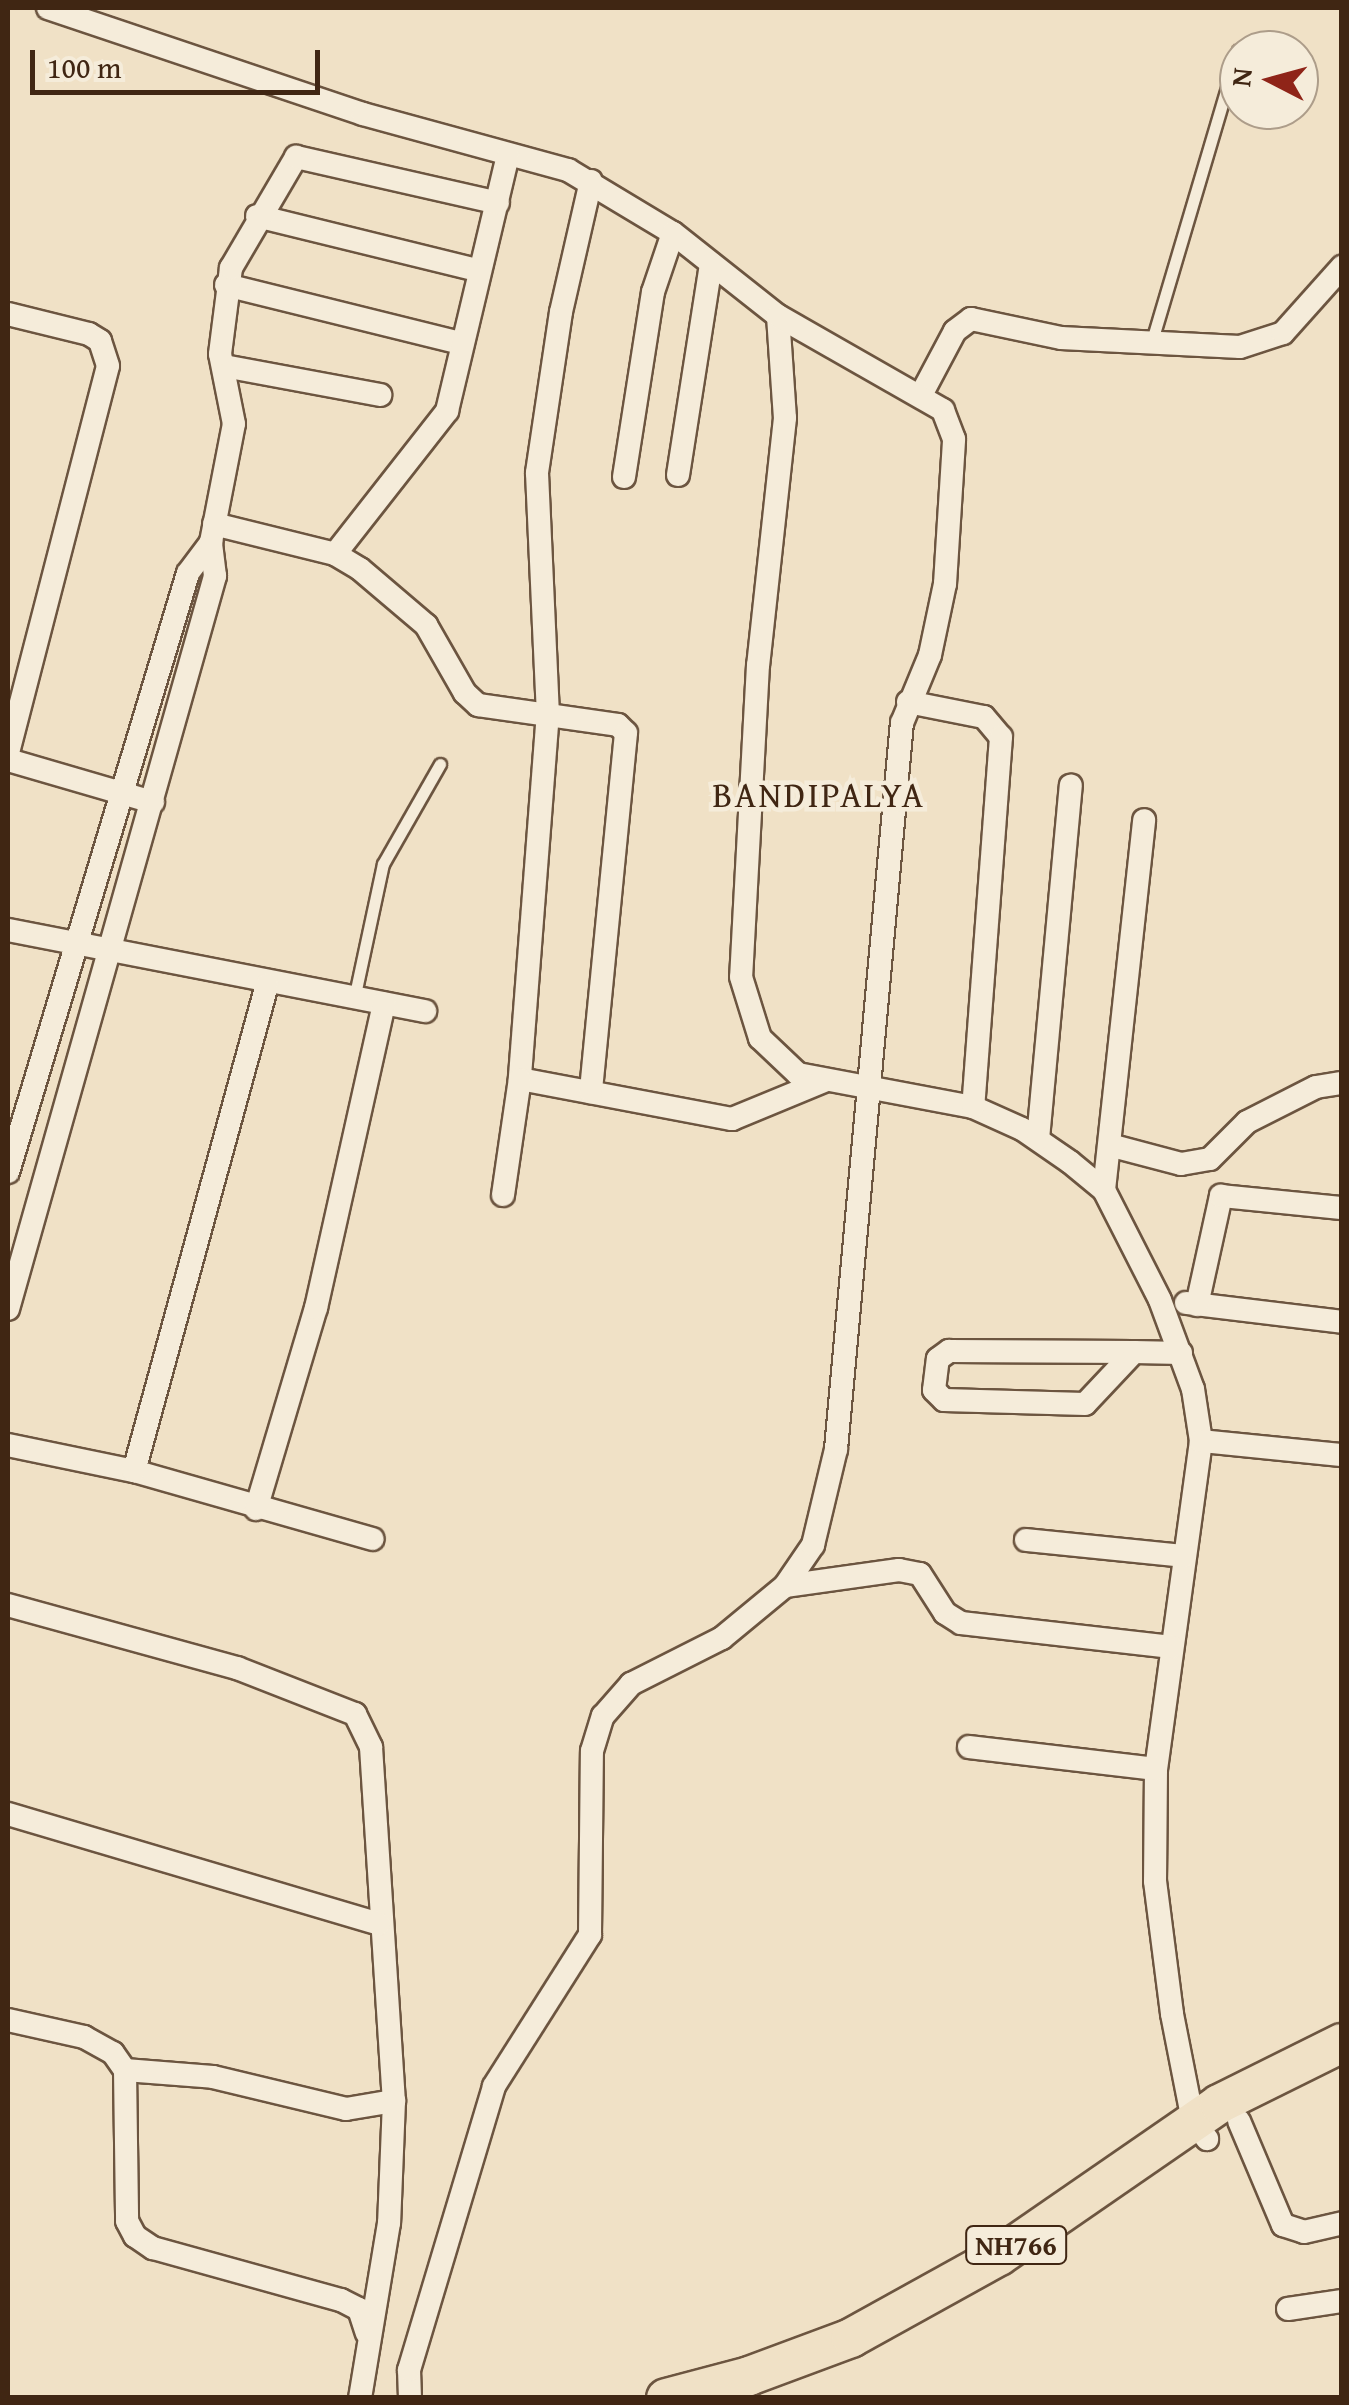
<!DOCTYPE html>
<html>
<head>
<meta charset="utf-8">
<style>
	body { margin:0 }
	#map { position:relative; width:1349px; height:2405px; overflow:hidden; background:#f0e1c6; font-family:"Gentium Book Plus",serif }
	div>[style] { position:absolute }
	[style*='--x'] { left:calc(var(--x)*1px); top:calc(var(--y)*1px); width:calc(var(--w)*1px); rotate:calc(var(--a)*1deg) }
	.roads { filter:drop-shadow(2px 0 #6c5540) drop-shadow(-2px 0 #6c5540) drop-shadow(0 2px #6c5540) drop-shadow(0 -2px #6c5540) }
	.service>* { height:11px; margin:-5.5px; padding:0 5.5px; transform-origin:5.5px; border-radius:5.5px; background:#f5ecda }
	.minor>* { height:22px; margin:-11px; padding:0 11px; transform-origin:11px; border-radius:11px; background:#f5ecda }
	.trunk>* { height:38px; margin:-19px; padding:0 19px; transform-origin:19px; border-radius:19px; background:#f0e1c6 }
	span { translate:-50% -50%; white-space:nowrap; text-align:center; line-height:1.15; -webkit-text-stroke:9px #f5ecda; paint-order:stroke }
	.shield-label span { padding:2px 8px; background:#f5ecda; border:2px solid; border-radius:8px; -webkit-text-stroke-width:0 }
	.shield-label { font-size:28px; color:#402613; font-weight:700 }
	.quarter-label { font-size:35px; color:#402613; letter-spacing:2.5px }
	.frame { position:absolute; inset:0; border:10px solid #402613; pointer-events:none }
	.north { position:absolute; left:1219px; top:30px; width:100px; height:100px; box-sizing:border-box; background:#f5ecda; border:2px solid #ad9d8a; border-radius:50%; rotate:276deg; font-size:28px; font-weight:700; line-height:40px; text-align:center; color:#402613 }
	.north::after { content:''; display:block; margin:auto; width:35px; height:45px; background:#8f2418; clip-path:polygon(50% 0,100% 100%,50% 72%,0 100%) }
	.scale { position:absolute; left:30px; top:50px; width:290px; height:45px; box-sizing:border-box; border:5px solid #402613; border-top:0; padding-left:12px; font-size:30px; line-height:35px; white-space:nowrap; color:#402613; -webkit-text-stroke:8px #f5ecda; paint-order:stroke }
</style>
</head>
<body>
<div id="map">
	<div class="roads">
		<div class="service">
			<i style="--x:1151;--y:344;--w:306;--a:-73.5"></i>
			<i style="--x:354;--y:999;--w:138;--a:-77.9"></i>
			<i style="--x:383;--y:864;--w:115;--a:-60.3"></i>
		</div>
		<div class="minor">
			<i style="--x:48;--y:8;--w:332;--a:18.6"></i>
			<i style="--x:363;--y:114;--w:213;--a:15.3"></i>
			<i style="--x:568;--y:170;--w:122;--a:31"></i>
			<i style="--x:673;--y:233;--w:134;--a:38.3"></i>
			<i style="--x:778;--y:316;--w:102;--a:86.1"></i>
			<i style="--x:785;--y:418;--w:248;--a:96.2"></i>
			<i style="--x:758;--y:665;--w:312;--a:93.1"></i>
			<i style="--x:741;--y:977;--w:64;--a:72.7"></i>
			<i style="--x:760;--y:1038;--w:52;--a:43.5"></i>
			<i style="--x:798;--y:1074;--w:178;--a:10.7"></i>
			<i style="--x:973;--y:1107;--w:54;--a:24.2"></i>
			<i style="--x:1022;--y:1129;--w:58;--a:34.5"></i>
			<i style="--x:1070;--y:1162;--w:44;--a:39.5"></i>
			<i style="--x:1104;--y:1190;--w:123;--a:63"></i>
			<i style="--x:1160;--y:1300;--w:95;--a:69.7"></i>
			<i style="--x:1193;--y:1389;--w:53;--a:81.3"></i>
			<i style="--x:1201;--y:1441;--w:331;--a:97.8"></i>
			<i style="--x:1156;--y:1769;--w:112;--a:90.5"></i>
			<i style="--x:1155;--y:1881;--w:134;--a:82.7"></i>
			<i style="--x:1172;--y:2014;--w:109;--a:78.9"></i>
			<i style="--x:1193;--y:2121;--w:23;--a:52"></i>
			<i style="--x:591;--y:181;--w:134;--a:102.9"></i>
			<i style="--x:561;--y:312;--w:163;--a:98.5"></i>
			<i style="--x:537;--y:473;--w:239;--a:87.4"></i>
			<i style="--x:548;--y:712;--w:368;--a:94.4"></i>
			<i style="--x:520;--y:1079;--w:216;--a:10.7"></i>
			<i style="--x:732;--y:1119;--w:100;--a:-22.4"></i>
			<i style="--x:257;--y:216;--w:227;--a:13.8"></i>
			<i style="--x:226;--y:285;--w:242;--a:13.9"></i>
			<i style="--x:8;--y:314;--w:83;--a:13.9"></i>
			<i style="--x:89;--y:334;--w:13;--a:32"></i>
			<i style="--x:100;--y:341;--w:26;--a:72"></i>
			<i style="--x:108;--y:366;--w:399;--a:104.5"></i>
			<i style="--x:224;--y:366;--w:159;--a:10.5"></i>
			<i style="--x:921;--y:395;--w:72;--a:-62"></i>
			<i style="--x:955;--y:331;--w:20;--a:-37"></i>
			<i style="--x:971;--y:319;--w:92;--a:11.9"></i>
			<i style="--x:1061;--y:338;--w:179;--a:2.9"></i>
			<i style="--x:1240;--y:347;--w:45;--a:-18"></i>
			<i style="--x:1283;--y:333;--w:89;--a:-48.2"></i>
			<i style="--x:678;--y:475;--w:214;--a:-81.1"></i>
			<i style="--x:624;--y:477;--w:187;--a:-81.1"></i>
			<i style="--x:653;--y:292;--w:62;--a:-71.3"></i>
			<i style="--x:214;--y:524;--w:125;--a:13.9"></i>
			<i style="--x:335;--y:554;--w:29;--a:31"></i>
			<i style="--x:360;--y:569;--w:87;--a:40.3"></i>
			<i style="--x:426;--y:625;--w:78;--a:60.2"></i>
			<i style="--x:465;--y:693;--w:18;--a:43"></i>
			<i style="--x:478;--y:705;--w:141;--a:8.1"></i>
			<i style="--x:618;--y:725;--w:11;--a:45"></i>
			<i style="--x:626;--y:733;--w:361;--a:95.6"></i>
			<i style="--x:335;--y:554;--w:182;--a:-51.9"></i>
			<i style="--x:447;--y:411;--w:263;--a:-76.6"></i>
			<i style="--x:908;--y:702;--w:77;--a:11.2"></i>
			<i style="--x:984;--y:717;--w:26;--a:50"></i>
			<i style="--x:1001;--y:737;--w:371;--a:94.3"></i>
			<i style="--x:8;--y:760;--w:151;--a:16.2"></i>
			<i style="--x:8;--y:930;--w:425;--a:11"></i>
			<i style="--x:1038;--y:1139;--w:355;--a:-84.7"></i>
			<i style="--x:1113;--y:1146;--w:70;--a:14.8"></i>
			<i style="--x:1181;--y:1164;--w:29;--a:-10"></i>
			<i style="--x:1210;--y:1159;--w:52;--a:-45"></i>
			<i style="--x:1247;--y:1122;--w:77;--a:-26.9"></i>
			<i style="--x:1316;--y:1087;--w:26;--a:-9"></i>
			<i style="--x:8;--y:1172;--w:625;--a:-73.27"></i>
			<i style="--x:188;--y:573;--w:39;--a:-53"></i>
			<i style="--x:1104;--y:1190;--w:372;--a:-83.8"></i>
			<i style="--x:503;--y:1195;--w:117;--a:-81.7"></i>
			<i style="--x:1186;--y:1303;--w:157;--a:6.9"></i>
			<i style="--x:1197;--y:1305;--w:112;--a:-77.6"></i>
			<i style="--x:1221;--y:1196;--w:122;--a:5.7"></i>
			<i style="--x:8;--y:1309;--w:762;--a:-74.23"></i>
			<i style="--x:215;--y:576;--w:34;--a:-97"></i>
			<i style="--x:211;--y:542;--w:120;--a:-79"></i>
			<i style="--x:234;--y:424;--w:71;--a:-101.3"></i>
			<i style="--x:220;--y:354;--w:87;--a:-82.7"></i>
			<i style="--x:231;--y:268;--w:129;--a:-59.6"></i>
			<i style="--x:296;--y:157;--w:207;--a:12.8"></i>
			<i style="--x:1134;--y:1352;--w:71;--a:133.3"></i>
			<i style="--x:1085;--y:1404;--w:141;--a:-178.4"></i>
			<i style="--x:944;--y:1400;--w:14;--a:-135"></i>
			<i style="--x:934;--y:1390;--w:31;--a:-83"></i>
			<i style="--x:938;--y:1359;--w:14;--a:-36"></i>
			<i style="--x:949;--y:1351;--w:185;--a:0.3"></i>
			<i style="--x:1134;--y:1352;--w:47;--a:1.2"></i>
			<i style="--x:1201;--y:1441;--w:142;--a:5.7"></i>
			<i style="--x:8;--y:1445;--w:129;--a:11.7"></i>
			<i style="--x:134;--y:1471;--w:248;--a:15.9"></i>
			<i style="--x:134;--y:1471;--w:504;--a:-74.7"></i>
			<i style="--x:256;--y:1509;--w:210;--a:-73.4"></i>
			<i style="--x:316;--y:1308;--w:312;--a:-77.4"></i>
			<i style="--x:1026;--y:1540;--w:159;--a:5.8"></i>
			<i style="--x:785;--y:1586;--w:115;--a:-8"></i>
			<i style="--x:899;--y:1570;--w:21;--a:11"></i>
			<i style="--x:920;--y:1574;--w:46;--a:57.3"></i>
			<i style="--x:945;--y:1613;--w:19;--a:32"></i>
			<i style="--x:961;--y:1623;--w:212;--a:6.5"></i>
			<i style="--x:8;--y:1605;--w:238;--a:15.4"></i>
			<i style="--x:237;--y:1668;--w:127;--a:21.3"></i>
			<i style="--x:355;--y:1714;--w:37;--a:64"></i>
			<i style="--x:371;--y:1747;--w:355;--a:86.3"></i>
			<i style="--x:394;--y:2101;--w:122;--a:92.3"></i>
			<i style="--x:389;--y:2223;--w:177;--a:99.4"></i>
			<i style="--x:969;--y:1747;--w:188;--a:6.7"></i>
			<i style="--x:8;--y:1814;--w:387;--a:16.5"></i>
			<i style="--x:8;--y:2020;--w:78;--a:12.6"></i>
			<i style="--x:84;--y:2037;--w:33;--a:29"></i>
			<i style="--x:113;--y:2053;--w:21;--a:55"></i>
			<i style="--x:125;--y:2070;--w:151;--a:89.2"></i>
			<i style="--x:127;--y:2221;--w:17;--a:62"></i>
			<i style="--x:135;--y:2236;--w:22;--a:34"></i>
			<i style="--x:153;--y:2248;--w:195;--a:15.5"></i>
			<i style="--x:341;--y:2300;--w:20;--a:27"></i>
			<i style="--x:359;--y:2309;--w:25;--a:72"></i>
			<i style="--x:125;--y:2070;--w:88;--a:4.5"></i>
			<i style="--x:213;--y:2077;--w:137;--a:13.5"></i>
			<i style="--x:346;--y:2109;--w:49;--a:-9.5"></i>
			<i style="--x:1239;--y:2121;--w:113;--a:67.1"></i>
			<i style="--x:1283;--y:2225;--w:22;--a:18"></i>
			<i style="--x:1304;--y:2232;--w:39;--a:-13"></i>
			<i style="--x:1288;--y:2309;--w:55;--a:-8.4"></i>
			<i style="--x:410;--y:2398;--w:28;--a:-92"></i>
			<i style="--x:409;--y:2370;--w:296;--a:-73.3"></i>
			<i style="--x:494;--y:2086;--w:179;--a:-57.6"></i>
			<i style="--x:590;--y:1935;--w:184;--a:-89.4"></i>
			<i style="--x:592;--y:1751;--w:37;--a:-73"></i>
			<i style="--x:603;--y:1716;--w:43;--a:-48.8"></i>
			<i style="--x:631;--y:1684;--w:102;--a:-26.8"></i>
			<i style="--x:722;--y:1638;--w:82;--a:-39.5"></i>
			<i style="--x:785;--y:1586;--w:50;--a:-55.7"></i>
			<i style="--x:813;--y:1545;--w:99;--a:-76.5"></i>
			<i style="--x:836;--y:1449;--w:729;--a:-84.81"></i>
			<i style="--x:902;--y:723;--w:74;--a:-67.6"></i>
			<i style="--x:930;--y:655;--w:73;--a:-78.1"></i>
			<i style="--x:945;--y:584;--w:145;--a:-86.4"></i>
			<i style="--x:954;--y:439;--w:31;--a:-111"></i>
			<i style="--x:943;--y:410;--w:190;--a:-150.3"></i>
		</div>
		<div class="trunk">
			<i style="--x:666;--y:2398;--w:86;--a:-14.8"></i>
			<i style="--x:749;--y:2376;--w:109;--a:-20.4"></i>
			<i style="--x:851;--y:2338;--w:169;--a:-29"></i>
			<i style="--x:999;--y:2256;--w:267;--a:-34.6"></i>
			<i style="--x:1219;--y:2104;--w:137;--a:-26.4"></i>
		</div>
	</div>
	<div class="shield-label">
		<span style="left:1016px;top:2245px">NH766</span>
	</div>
	<div class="quarter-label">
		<span style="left:819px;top:795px">BANDIPALYA</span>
	</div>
	<div class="frame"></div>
	<div class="north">N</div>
	<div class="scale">100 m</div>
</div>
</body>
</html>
